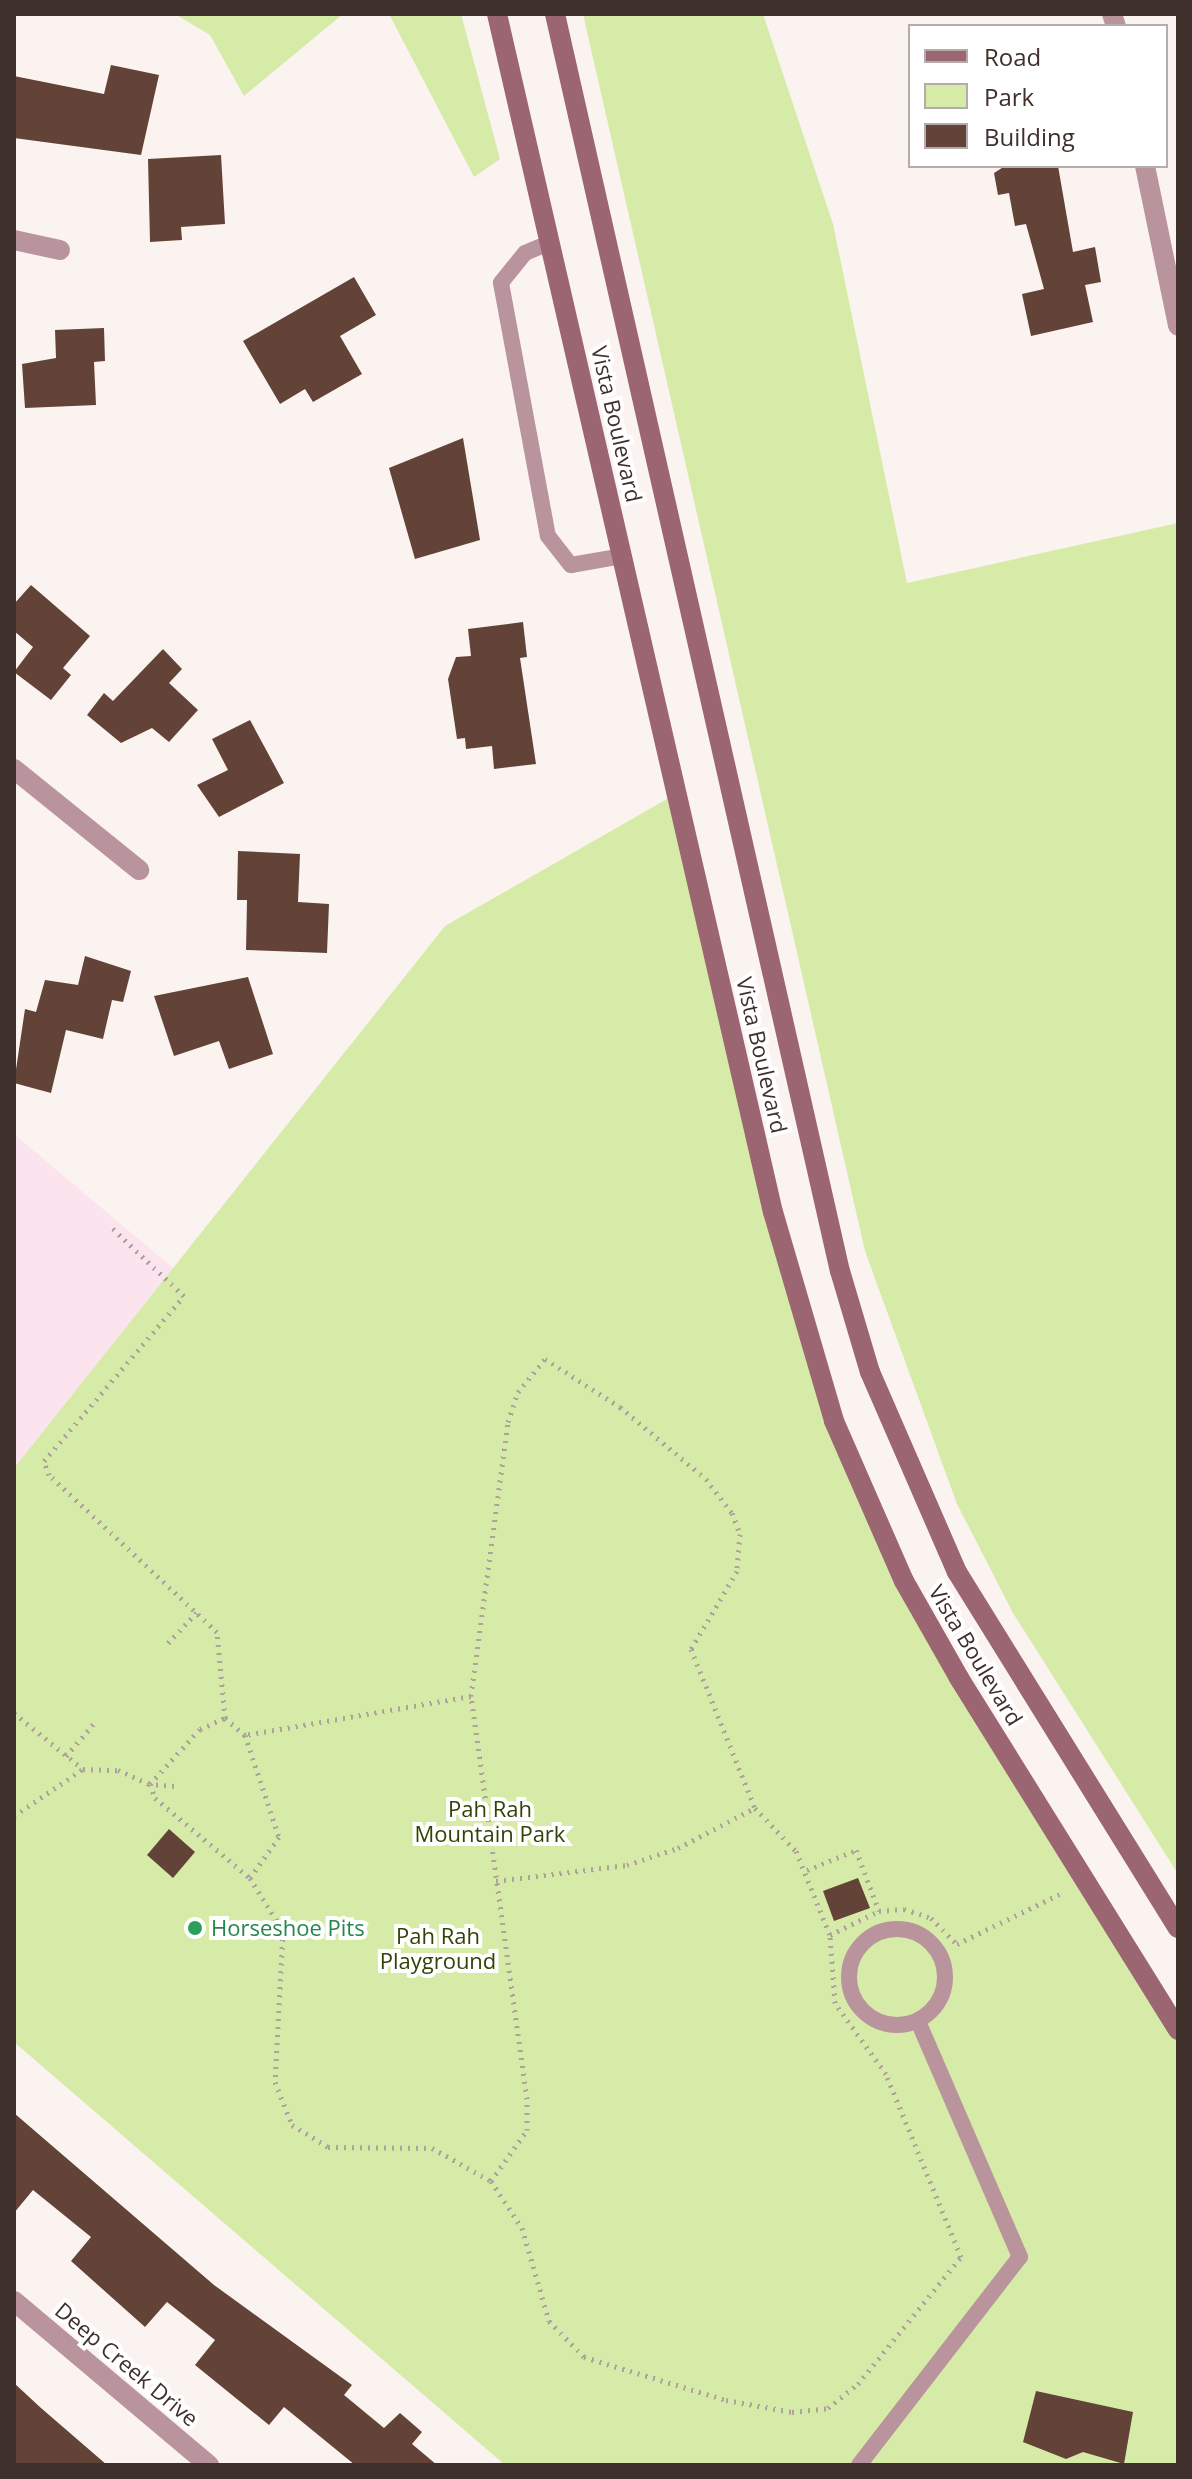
<!DOCTYPE html>
<html>
<head>
<meta charset="utf-8">
<style>
	body { margin:0 }
	#map { position:relative; width:1192px; height:2479px; overflow:hidden; background:#fbf3f0; font-family:"Open Sans",sans-serif }
	div>[style] { position:absolute }
	[style*='--x'] { left:calc(var(--x)*1px); top:calc(var(--y)*1px); width:calc(var(--w)*1px); rotate:calc(var(--a)*1deg) }
	.education>* { inset:0; background:#fce4ee }
	.green>* { inset:0; background:#d7eba9 }
	.building>* { inset:0; background:#634337 }
	.path>* { height:5px; margin-top:-2.5px; transform-origin:0; background:repeating-linear-gradient(90deg,#aea29e 0 2px,transparent 0 8px) }
	.lane>* { height:16px; margin:-8px; padding:0 8px; transform-origin:8px; border-radius:8px; background:#ba949d }
	.lane>.ring { margin:-8px; padding:0; box-sizing:content-box; background:none; border:16px solid #ba949d; border-radius:50% }
	.street>* { height:20px; margin:-10px; padding:0 10px; transform-origin:10px; border-radius:10px; background:#ba949d }
	.secondary>* { height:20px; margin:-10px; padding:0 10px; transform-origin:10px; border-radius:10px; background:#9b6572 }
	.dots>* { width:22px; height:22px; translate:-50% -50%; box-sizing:border-box; border:4px solid #fff; border-radius:50% }
	span { translate:-50% -50%; white-space:nowrap; text-align:center; line-height:1.15; -webkit-text-stroke:8px #fff; paint-order:stroke }
	.street-label { font-size:22px; color:#40302b }
	.park-label { font-size:22px; color:#354206 }
	.leisure-label { font-size:22px; color:#27864d }
	.left { translate:0 -50%; text-align:left }
	.frame { position:absolute; inset:0; border:16px solid #40302b; pointer-events:none }
	.legend { position:absolute; left:908px; top:24px; width:260px; height:144px; box-sizing:border-box; background:#fff; border:2px solid #b3acaa; margin:0; padding:10px 14px; list-style:none; font-size:24px; color:#40302b }
	.legend li { display:flex; align-items:center; gap:16px; height:40px }
	.legend b { width:40px; border:2px solid #b3acaa }
</style>
</head>
<body>
<div id="map">
	<div class="education">
		<i style="clip-path:polygon(14px 1134px,173px 1268px,14px 1468px)"></i>
	</div>
	<div class="green">
		<i style="clip-path:polygon(175px 14px,343px 14px,244px 96px,210px 35px)"></i>
		<i style="clip-path:polygon(389px 14px,461px 14px,500px 159px,474px 177px)"></i>
		<i style="clip-path:polygon(583px 14px,763px 14px,833px 224px,907px 583px,1178px 523px,1178px 1874px,1013px 1613px,957px 1504px,865px 1251px)"></i>
		<i style="clip-path:polygon(674px 795px,781px 1255px,856px 1481px,1178px 2036px,1178px 2465px,505px 2465px,14px 2042px,14px 1468px,445px 926px)"></i>
	</div>
	<div class="building">
		<i style="clip-path:polygon(111px 65px,159px 75px,141px 155px,14px 138px,14px 76px,104px 94px)"></i>
		<i style="clip-path:polygon(221px 155px,225px 224px,181px 227px,182px 240px,150px 242px,148px 159px)"></i>
		<i style="clip-path:polygon(1005px 166px,1058px 166px,1073px 252px,1095px 247px,1101px 282px,1085px 285px,1093px 322px,1031px 336px,1022px 294px,1044px 289px,1026px 224px,1015px 226px,1009px 193px,998px 195px,994px 173px)"></i>
		<i style="clip-path:polygon(354px 277px,376px 315px,340px 336px,362px 374px,313px 402px,305px 389px,280px 404px,243px 341px)"></i>
		<i style="clip-path:polygon(104px 328px,105px 361px,94px 362px,96px 405px,25px 408px,22px 364px,56px 358px,55px 330px)"></i>
		<i style="clip-path:polygon(463px 438px,480px 540px,415px 559px,389px 468px)"></i>
		<i style="clip-path:polygon(31px 585px,90px 636px,63px 668px,71px 675px,51px 700px,14px 672px,33px 647px,14px 631px,14px 604px)"></i>
		<i style="clip-path:polygon(523px 622px,527px 657px,520px 658px,536px 764px,494px 769px,492px 746px,466px 749px,465px 738px,457px 739px,448px 679px,456px 657px,471px 656px,468px 629px)"></i>
		<i style="clip-path:polygon(163px 649px,182px 669px,169px 683px,198px 710px,169px 742px,152px 728px,121px 743px,87px 715px,104px 693px,113px 701px)"></i>
		<i style="clip-path:polygon(250px 720px,284px 783px,219px 817px,197px 785px,228px 770px,212px 739px)"></i>
		<i style="clip-path:polygon(238px 851px,300px 854px,298px 902px,329px 904px,327px 953px,246px 950px,247px 900px,237px 900px)"></i>
		<i style="clip-path:polygon(85px 956px,131px 971px,123px 1002px,112px 1000px,103px 1039px,66px 1030px,51px 1093px,14px 1083px,25px 1009px,36px 1012px,45px 980px,78px 985px)"></i>
		<i style="clip-path:polygon(248px 977px,273px 1054px,229px 1069px,219px 1041px,174px 1056px,154px 996px)"></i>
		<i style="clip-path:polygon(169px 1829px,195px 1852px,173px 1878px,147px 1855px)"></i>
		<i style="clip-path:polygon(858px 1878px,870px 1908px,834px 1921px,823px 1891px)"></i>
		<i style="clip-path:polygon(14px 2113px,214px 2285px,352px 2385px,344px 2395px,384px 2428px,400px 2413px,422px 2432px,412px 2444px,437px 2465px,355px 2465px,284px 2407px,269px 2425px,195px 2365px,215px 2340px,167px 2302px,145px 2327px,71px 2261px,91px 2237px,33px 2190px,14px 2213px)"></i>
		<i style="clip-path:polygon(14px 2383px,41px 2408px,107px 2465px,14px 2465px)"></i>
		<i style="clip-path:polygon(1036px 2391px,1133px 2412px,1124px 2464px,1083px 2452px,1066px 2459px,1023px 2442px)"></i>
	</div>
	<div class="path">
		<i style="--x:168;--y:1643;--w:42;--a:-46.9"></i>
		<i style="--x:471;--y:1696;--w:276;--a:-82.3"></i>
		<i style="--x:508;--y:1422;--w:32;--a:-72"></i>
		<i style="--x:518;--y:1392;--w:43;--a:-50.7"></i>
		<i style="--x:545;--y:1359;--w:89;--a:32.6"></i>
		<i style="--x:620;--y:1407;--w:112;--a:39.9"></i>
		<i style="--x:706;--y:1479;--w:43;--a:52.6"></i>
		<i style="--x:732;--y:1513;--w:22;--a:69"></i>
		<i style="--x:740;--y:1534;--w:37;--a:95"></i>
		<i style="--x:737;--y:1571;--w:91;--a:120.5"></i>
		<i style="--x:691;--y:1649;--w:171;--a:68.1"></i>
		<i style="--x:755;--y:1808;--w:59;--a:46.4"></i>
		<i style="--x:796;--y:1851;--w:91;--a:68"></i>
		<i style="--x:14;--y:1713;--w:89;--a:39.1"></i>
		<i style="--x:245;--y:1735;--w:108;--a:71.6"></i>
		<i style="--x:279;--y:1837;--w:50;--a:125.3"></i>
		<i style="--x:66;--y:1756;--w:46;--a:-49.4"></i>
		<i style="--x:174;--y:1786;--w:24;--a:-175"></i>
		<i style="--x:150;--y:1784;--w:15;--a:70"></i>
		<i style="--x:155;--y:1798;--w:124;--a:40.1"></i>
		<i style="--x:250;--y:1878;--w:62;--a:58.1"></i>
		<i style="--x:283;--y:1931;--w:151;--a:93"></i>
		<i style="--x:275;--y:2082;--w:46;--a:68.4"></i>
		<i style="--x:292;--y:2125;--w:42;--a:31.4"></i>
		<i style="--x:328;--y:2147;--w:104;--a:0.6"></i>
		<i style="--x:432;--y:2148;--w:68;--a:29.2"></i>
		<i style="--x:491;--y:2181;--w:62;--a:-54.8"></i>
		<i style="--x:527;--y:2130;--w:31;--a:-90"></i>
		<i style="--x:527;--y:2099;--w:407;--a:-97.9"></i>
		<i style="--x:471;--y:1696;--w:229;--a:170.2"></i>
		<i style="--x:245;--y:1735;--w:26;--a:-140"></i>
		<i style="--x:14;--y:1816;--w:83;--a:-34.3"></i>
		<i style="--x:83;--y:1769;--w:35;--a:2"></i>
		<i style="--x:118;--y:1770;--w:35;--a:24"></i>
		<i style="--x:150;--y:1784;--w:74;--a:-47.7"></i>
		<i style="--x:200;--y:1729;--w:27;--a:-24"></i>
		<i style="--x:225;--y:1718;--w:86;--a:-95.3"></i>
		<i style="--x:217;--y:1632;--w:230;--a:-136.9"></i>
		<i style="--x:49;--y:1475;--w:15;--a:-110"></i>
		<i style="--x:44;--y:1461;--w:216;--a:-49.7"></i>
		<i style="--x:184;--y:1296;--w:100;--a:-136.6"></i>
		<i style="--x:807;--y:1870;--w:53;--a:-22.2"></i>
		<i style="--x:856;--y:1850;--w:65;--a:69.3"></i>
		<i style="--x:496;--y:1881;--w:132;--a:-7"></i>
		<i style="--x:627;--y:1865;--w:54;--a:-18.4"></i>
		<i style="--x:678;--y:1848;--w:87;--a:-27.5"></i>
		<i style="--x:491;--y:2181;--w:56;--a:56.6"></i>
		<i style="--x:522;--y:2228;--w:97;--a:73.8"></i>
		<i style="--x:549;--y:2321;--w:50;--a:45.8"></i>
		<i style="--x:584;--y:2357;--w:148;--a:16.8"></i>
		<i style="--x:726;--y:2400;--w:67;--a:10.3"></i>
		<i style="--x:792;--y:2412;--w:36;--a:-6"></i>
		<i style="--x:828;--y:2408;--w:38;--a:-39"></i>
		<i style="--x:858;--y:2384;--w:164;--a:-51"></i>
		<i style="--x:961;--y:2257;--w:198;--a:-112.3"></i>
		<i style="--x:886;--y:2074;--w:87;--a:-125.7"></i>
		<i style="--x:835;--y:2003;--w:68;--a:-94.2"></i>
		<i style="--x:830;--y:1935;--w:55;--a:-26.1"></i>
		<i style="--x:879;--y:1911;--w:25;--a:-5"></i>
		<i style="--x:904;--y:1909;--w:28;--a:18"></i>
		<i style="--x:931;--y:1918;--w:37;--a:45"></i>
		<i style="--x:957;--y:1944;--w:114;--a:-25.9"></i>
	</div>
	<div class="lane">
		<i style="--x:551;--y:242;--w:28;--a:157"></i>
		<i style="--x:525;--y:253;--w:38;--a:129"></i>
		<i style="--x:501;--y:283;--w:257;--a:79.5"></i>
		<i style="--x:548;--y:536;--w:37;--a:52"></i>
		<i style="--x:571;--y:565;--w:53;--a:-9.8"></i>
		<i class="ring" style="left:849px;top:1929px;width:80px;height:80px"></i>
		<i style="--x:859;--y:2465;--w:263;--a:-52.3"></i>
		<i style="--x:1020;--y:2257;--w:257;--a:-113.4"></i>
	</div>
	<div class="street">
		<i style="--x:1112;--y:14;--w:13;--a:72"></i>
		<i style="--x:1145;--y:166;--w:163;--a:78.3"></i>
		<i style="--x:14;--y:240;--w:47;--a:12.3"></i>
		<i style="--x:14;--y:769;--w:161;--a:38.9"></i>
		<i style="--x:14;--y:2301;--w:255;--a:40.1"></i>
	</div>
	<div class="secondary">
		<i style="--x:497;--y:14;--w:1229;--a:77.03"></i>
		<i style="--x:773;--y:1212;--w:218;--a:73.7"></i>
		<i style="--x:834;--y:1421;--w:175;--a:66.4"></i>
		<i style="--x:904;--y:1581;--w:112;--a:60.4"></i>
		<i style="--x:959;--y:1678;--w:415;--a:58.1"></i>
		<i style="--x:555;--y:14;--w:1289;--a:77.23"></i>
		<i style="--x:840;--y:1271;--w:105;--a:73.5"></i>
		<i style="--x:870;--y:1372;--w:218;--a:66.5"></i>
		<i style="--x:957;--y:1572;--w:419;--a:58.2"></i>
	</div>
	<div class="dots">
		<i style="left:195px;top:1928px;background:#2e9e5b"></i>
	</div>
	<div class="street-label">
		<span style="left:617px;top:424px;rotate:77deg">Vista Boulevard</span>
		<span style="left:762px;top:1055px;rotate:77deg">Vista Boulevard</span>
		<span style="left:976px;top:1655px;rotate:59deg">Vista Boulevard</span>
		<span style="left:127px;top:2364px;rotate:40deg">Deep Creek Drive</span>
	</div>
	<div class="park-label">
		<span style="left:490px;top:1821px">Pah Rah<br>Mountain Park</span>
		<span style="left:438px;top:1948px">Pah Rah<br>Playground</span>
	</div>
	<div class="leisure-label">
		<span class="left" style="left:211px;top:1928px">Horseshoe Pits</span>
	</div>
	<div class="frame"></div>
	<ul class="legend">
	<li><b style="height:10px;background:#9b6572"></b>Road</li>
	<li><b style="height:22px;background:#d7eba9"></b>Park</li>
	<li><b style="height:22px;background:#634337"></b>Building</li>
	</ul>
</div>
</body>
</html>
